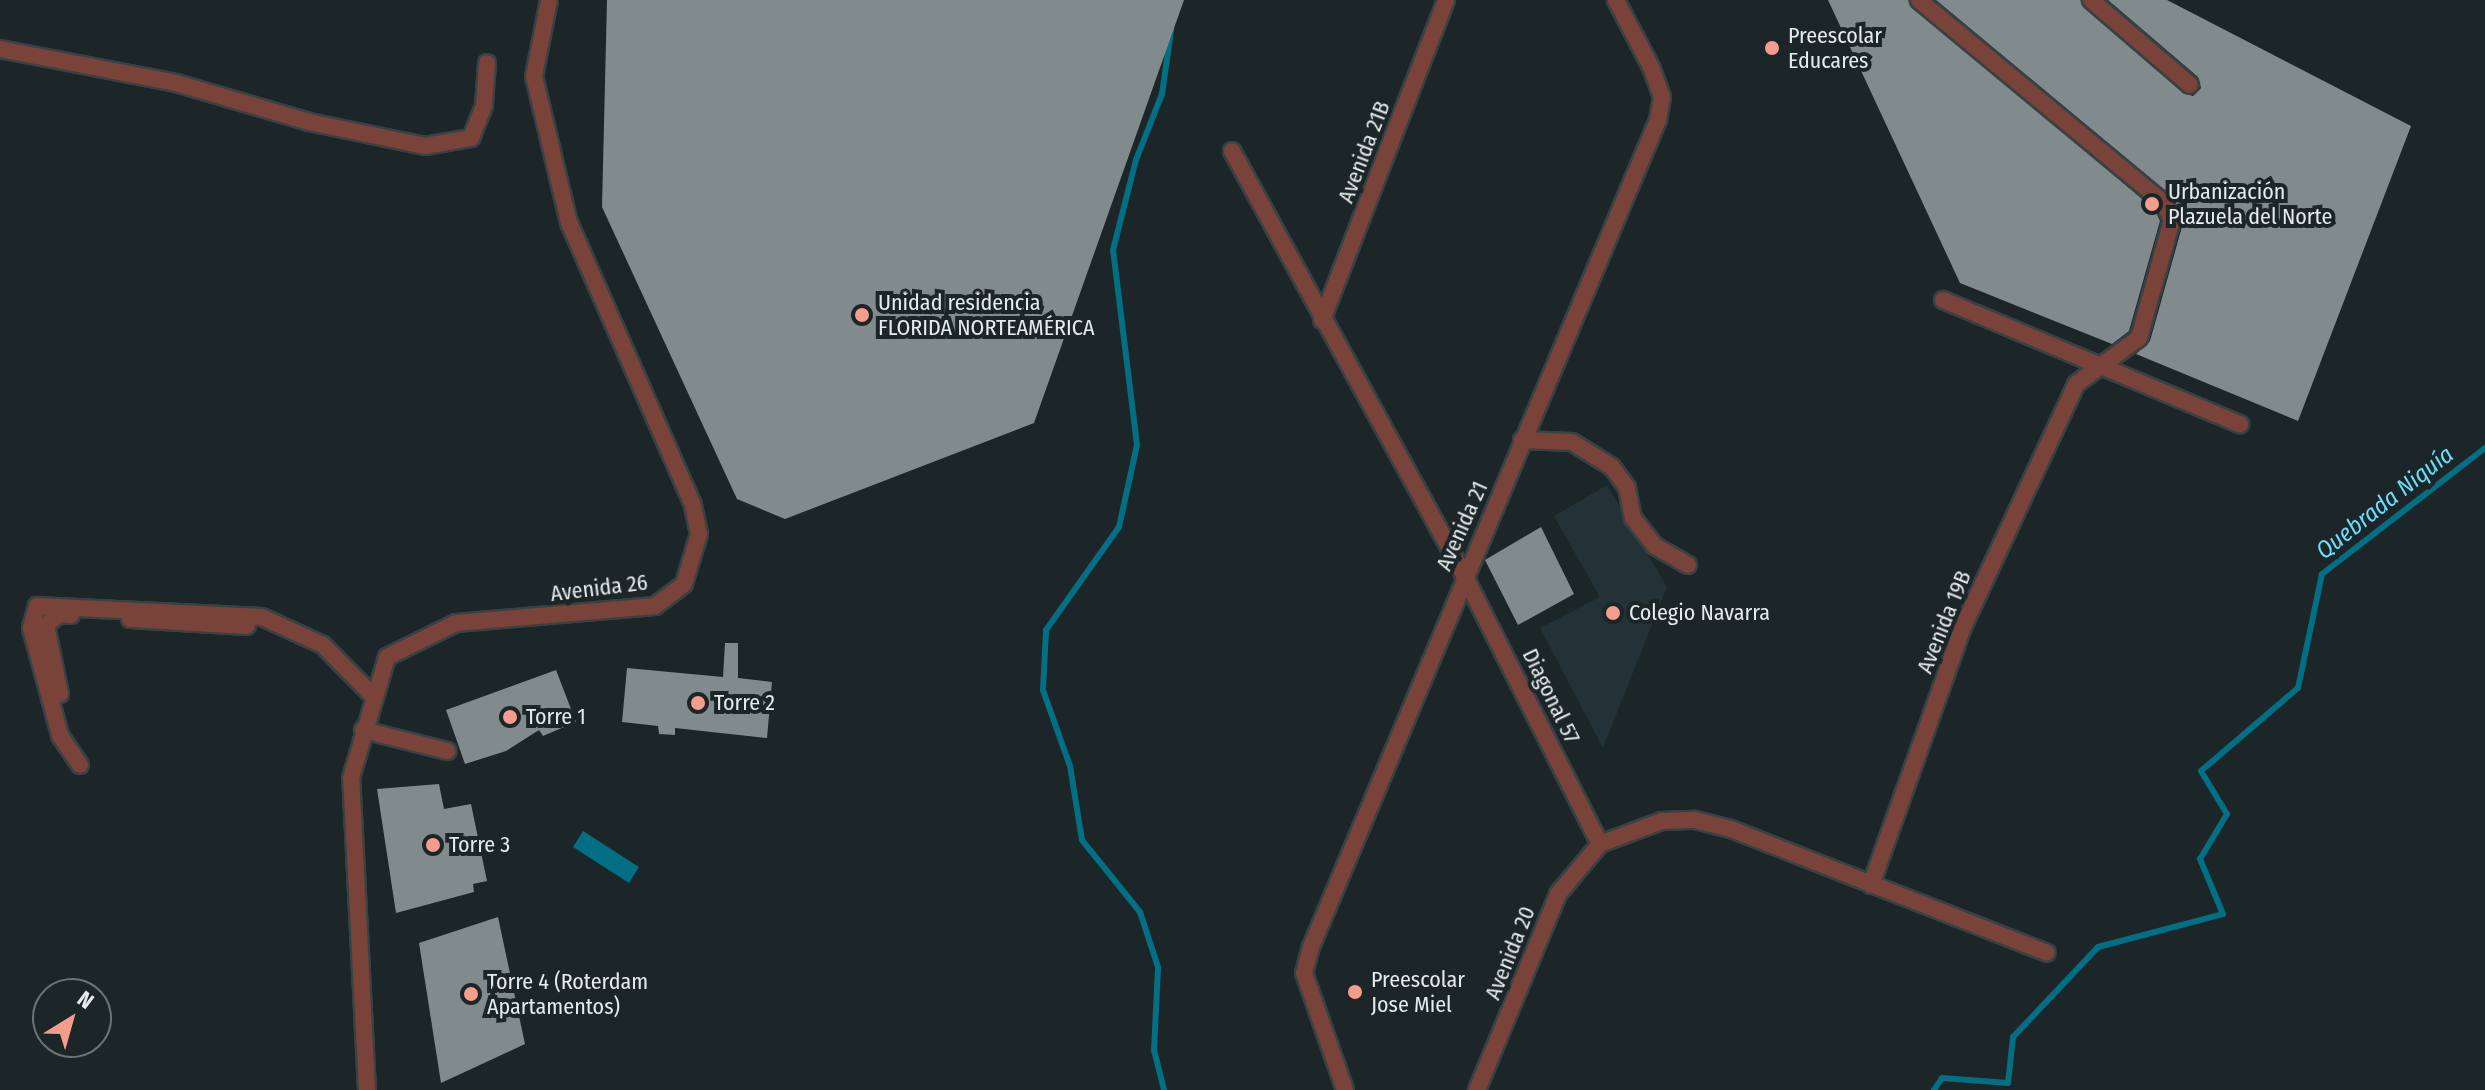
<!DOCTYPE html>
<html>
<head>
<meta charset="utf-8">
<style>
	body { margin:0 }
	#map { position:relative; width:2485px; height:1090px; overflow:hidden; background:#1c2527; font-family:"Fira Sans Condensed",sans-serif }
	div>[style] { position:absolute }
	[style*='--x'] { left:calc(var(--x)*1px); top:calc(var(--y)*1px); width:calc(var(--w)*1px); rotate:calc(var(--a)*1deg) }
	.built>* { inset:0; background:#223237 }
	.water>* { inset:0; background:#026f84 }
	.stream>* { height:6px; margin:-3px; padding:0 3px; transform-origin:3px; border-radius:3px; background:#026f84 }
	.building>* { inset:0; background:#818b8e }
	.roads { filter:drop-shadow(2px 0 #384143) drop-shadow(-2px 0 #384143) drop-shadow(0 2px #384143) drop-shadow(0 -2px #384143) }
	.street>* { height:16px; margin:-8px; padding:0 8px; transform-origin:8px; border-radius:8px; background:#7a433a }
	.dots>* { width:22px; height:22px; translate:-50% -50%; box-sizing:border-box; border:4px solid #1c2527; border-radius:50% }
	span { translate:-50% -50%; white-space:nowrap; text-align:center; line-height:1.15; -webkit-text-stroke:8px #1c2527; paint-order:stroke }
	.poi-label { font-size:22px; color:#e6ebed }
	.left { translate:0 -50%; text-align:left }
	.street-label { font-size:22px; color:#e6ebed }
	.water-label { font-size:24px; color:#6adffd; font-style:italic }
	.north { position:absolute; left:32px; top:978px; width:80px; height:80px; box-sizing:border-box; background:#1c2527; border:2px solid #6d7476; border-radius:50%; rotate:37deg; font-size:22px; font-weight:700; line-height:32px; text-align:center; color:#e6ebed }
	.north::after { content:''; display:block; margin:auto; width:28px; height:36px; background:#f59d8d; clip-path:polygon(50% 0,100% 100%,50% 72%,0 100%) }
</style>
</head>
<body>
<div id="map">
	<div class="built">
		<i style="clip-path:polygon(1607px 485px,1667px 587px,1603px 748px,1540px 628px,1600px 597px,1554px 516px)"></i>
	</div>
	<div class="water">
		<i style="clip-path:polygon(583px 831px,639px 867px,629px 883px,573px 847px)"></i>
	</div>
	<div class="stream">
		<i style="--x:1164;--y:1090;--w:41;--a:-104"></i>
		<i style="--x:1154;--y:1050;--w:83;--a:-87.2"></i>
		<i style="--x:1158;--y:967;--w:58;--a:-108.1"></i>
		<i style="--x:1140;--y:912;--w:92;--a:-128.9"></i>
		<i style="--x:1082;--y:840;--w:75;--a:-99.2"></i>
		<i style="--x:1070;--y:766;--w:81;--a:-109.6"></i>
		<i style="--x:1043;--y:690;--w:60;--a:-87.1"></i>
		<i style="--x:1046;--y:630;--w:126;--a:-54.7"></i>
		<i style="--x:1119;--y:527;--w:84;--a:-77.6"></i>
		<i style="--x:1137;--y:445;--w:196;--a:-97"></i>
		<i style="--x:1113;--y:250;--w:93;--a:-75.7"></i>
		<i style="--x:1136;--y:160;--w:71;--a:-68.5"></i>
		<i style="--x:1162;--y:94;--w:64;--a:-81.9"></i>
		<i style="--x:1934;--y:1090;--w:14;--a:-56"></i>
		<i style="--x:1942;--y:1078;--w:66;--a:4.3"></i>
		<i style="--x:2008;--y:1083;--w:46;--a:-83.8"></i>
		<i style="--x:2013;--y:1037;--w:124;--a:-46.6"></i>
		<i style="--x:2098;--y:947;--w:129;--a:-14.8"></i>
		<i style="--x:2223;--y:914;--w:60;--a:-112.7"></i>
		<i style="--x:2200;--y:859;--w:52;--a:-59"></i>
		<i style="--x:2227;--y:814;--w:50;--a:-121.2"></i>
		<i style="--x:2201;--y:771;--w:128;--a:-40.6"></i>
		<i style="--x:2298;--y:688;--w:116;--a:-78.1"></i>
		<i style="--x:2322;--y:574;--w:206;--a:-37.7"></i>
	</div>
	<div class="building">
		<i style="clip-path:polygon(607px 0,1184px 0,1034px 423px,785px 519px,737px 499px,602px 207px)"></i>
		<i style="clip-path:polygon(1828px 0,1908px 0,2155px 210px,2160px 221px,2129px 331px,2112px 344px,1960px 283px)"></i>
		<i style="clip-path:polygon(1936px 0,2080px 0,2183px 93px,2193px 96px,2201px 88px,2198px 77px,2108px 0,2167px 0,2411px 126px,2298px 421px,2136px 354px,2150px 341px,2183px 223px,2174px 198px)"></i>
		<i style="clip-path:polygon(1541px 527px,1574px 594px,1518px 625px,1485px 560px)"></i>
		<i style="clip-path:polygon(725px 643px,738px 643px,738px 678px,772px 682px,767px 738px,675px 728px,675px 735px,659px 734px,658px 726px,622px 722px,627px 668px,723px 677px)"></i>
		<i style="clip-path:polygon(556px 670px,576px 722px,543px 736px,539px 730px,506px 751px,465px 764px,446px 710px)"></i>
		<i style="clip-path:polygon(439px 784px,444px 809px,471px 804px,487px 881px,473px 884px,474px 892px,396px 913px,377px 789px)"></i>
		<i style="clip-path:polygon(498px 917px,525px 1044px,441px 1083px,419px 943px)"></i>
	</div>
	<div class="roads">
		<div class="street">
			<i style="--x:2091;--y:0;--w:130;--a:40.6"></i>
			<i style="--x:0;--y:49;--w:179;--a:10.9"></i>
			<i style="--x:176;--y:83;--w:139;--a:16.3"></i>
			<i style="--x:309;--y:122;--w:118;--a:11.7"></i>
			<i style="--x:425;--y:146;--w:47;--a:-9.9"></i>
			<i style="--x:471;--y:138;--w:35;--a:-68"></i>
			<i style="--x:484;--y:105;--w:42;--a:-85.9"></i>
			<i style="--x:1232;--y:151;--w:483;--a:61.3"></i>
			<i style="--x:1464;--y:575;--w:301;--a:63.2"></i>
			<i style="--x:1943;--y:300;--w:322;--a:22.7"></i>
			<i style="--x:1322;--y:320;--w:343;--a:-68.8"></i>
			<i style="--x:1522;--y:440;--w:50;--a:2.3"></i>
			<i style="--x:1572;--y:442;--w:47;--a:32"></i>
			<i style="--x:1612;--y:467;--w:26;--a:54"></i>
			<i style="--x:1627;--y:488;--w:31;--a:79"></i>
			<i style="--x:1633;--y:518;--w:36;--a:52"></i>
			<i style="--x:1655;--y:546;--w:38;--a:30"></i>
			<i style="--x:130;--y:619;--w:117;--a:3.4"></i>
			<i style="--x:60;--y:694;--w:70;--a:-101.5"></i>
			<i style="--x:46;--y:625;--w:17;--a:-40"></i>
			<i style="--x:59;--y:614;--w:12;--a:5"></i>
			<i style="--x:363;--y:730;--w:87;--a:14"></i>
			<i style="--x:80;--y:765;--w:36;--a:-124"></i>
			<i style="--x:60;--y:735;--w:111;--a:-105.2"></i>
			<i style="--x:31;--y:628;--w:23;--a:-75"></i>
			<i style="--x:37;--y:606;--w:225;--a:2.8"></i>
			<i style="--x:262;--y:617;--w:67;--a:24.7"></i>
			<i style="--x:323;--y:645;--w:71;--a:45.6"></i>
			<i style="--x:1871;--y:885;--w:272;--a:-70.4"></i>
			<i style="--x:1962;--y:629;--w:270;--a:-65"></i>
			<i style="--x:2076;--y:384;--w:78;--a:-36.1"></i>
			<i style="--x:2139;--y:338;--w:123;--a:-74.4"></i>
			<i style="--x:2172;--y:220;--w:19;--a:-115"></i>
			<i style="--x:2164;--y:203;--w:318;--a:-140.4"></i>
			<i style="--x:367;--y:1090;--w:312;--a:-92.9"></i>
			<i style="--x:351;--y:778;--w:126;--a:-73.4"></i>
			<i style="--x:387;--y:657;--w:77;--a:-26.2"></i>
			<i style="--x:456;--y:623;--w:200;--a:-4.9"></i>
			<i style="--x:655;--y:606;--w:36;--a:-37"></i>
			<i style="--x:684;--y:584;--w:52;--a:-73.3"></i>
			<i style="--x:699;--y:534;--w:30;--a:-102"></i>
			<i style="--x:693;--y:505;--w:308;--a:-113.7"></i>
			<i style="--x:569;--y:223;--w:151;--a:-103.4"></i>
			<i style="--x:534;--y:76;--w:77;--a:-78.8"></i>
			<i style="--x:1345;--y:1090;--w:124;--a:-109.3"></i>
			<i style="--x:1304;--y:973;--w:27;--a:-75"></i>
			<i style="--x:1311;--y:947;--w:897;--a:-67.24"></i>
			<i style="--x:1658;--y:120;--w:23;--a:-80"></i>
			<i style="--x:1662;--y:97;--w:30;--a:-110"></i>
			<i style="--x:1652;--y:69;--w:78;--a:-117.6"></i>
			<i style="--x:1477;--y:1090;--w:212;--a:-67.5"></i>
			<i style="--x:1558;--y:894;--w:65;--a:-50"></i>
			<i style="--x:1600;--y:844;--w:66;--a:-20.4"></i>
			<i style="--x:1662;--y:821;--w:33;--a:-2"></i>
			<i style="--x:1695;--y:820;--w:37;--a:14"></i>
			<i style="--x:1731;--y:829;--w:339;--a:21.4"></i>
		</div>
	</div>
	<div class="dots">
		<i style="left:1772px;top:48px;background:#f59d8d"></i>
		<i style="left:2152px;top:204px;background:#f59d8d"></i>
		<i style="left:862px;top:315px;background:#f59d8d"></i>
		<i style="left:1613px;top:613px;background:#f59d8d"></i>
		<i style="left:698px;top:703px;background:#f59d8d"></i>
		<i style="left:510px;top:717px;background:#f59d8d"></i>
		<i style="left:433px;top:845px;background:#f59d8d"></i>
		<i style="left:1355px;top:992px;background:#f59d8d"></i>
		<i style="left:471px;top:994px;background:#f59d8d"></i>
	</div>
	<div class="poi-label">
		<span class="left" style="left:1788px;top:48px">Preescolar<br>Educares</span>
		<span class="left" style="left:2168px;top:204px">Urbanización<br>Plazuela del Norte</span>
		<span class="left" style="left:878px;top:315px">Unidad residencia<br>FLORIDA NORTEAMÉRICA</span>
		<span class="left" style="left:1629px;top:613px">Colegio Navarra</span>
		<span class="left" style="left:714px;top:703px">Torre 2</span>
		<span class="left" style="left:526px;top:717px">Torre 1</span>
		<span class="left" style="left:449px;top:845px">Torre 3</span>
		<span class="left" style="left:1371px;top:992px">Preescolar<br>Jose Miel</span>
		<span class="left" style="left:487px;top:994px">Torre 4 (Roterdam<br>Apartamentos)</span>
	</div>
	<div class="street-label">
		<span style="left:1364px;top:152px;rotate:-69deg">Avenida 21B</span>
		<span style="left:1462px;top:526px;rotate:-66deg">Avenida 21</span>
		<span style="left:599px;top:588px;rotate:-7deg">Avenida 26</span>
		<span style="left:1944px;top:622px;rotate:-68deg">Avenida 19B</span>
		<span style="left:1551px;top:696px;rotate:64deg">Diagonal 57</span>
		<span style="left:1510px;top:953px;rotate:-68deg">Avenida 20</span>
	</div>
	<div class="water-label">
		<span style="left:2385px;top:503px;rotate:-38deg">Quebrada Niquía</span>
	</div>
	<div class="north">N</div>
</div>
</body>
</html>
